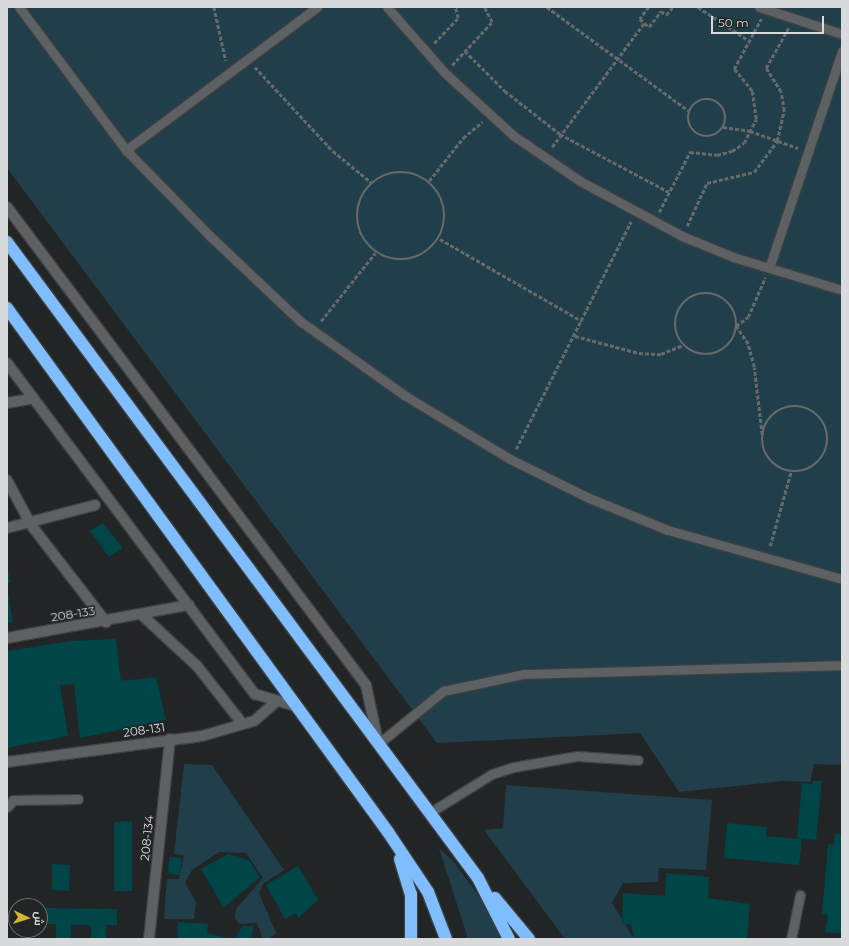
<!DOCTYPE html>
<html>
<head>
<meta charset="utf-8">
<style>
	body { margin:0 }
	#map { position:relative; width:849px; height:946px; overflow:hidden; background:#222526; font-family:Montserrat,Cairo,sans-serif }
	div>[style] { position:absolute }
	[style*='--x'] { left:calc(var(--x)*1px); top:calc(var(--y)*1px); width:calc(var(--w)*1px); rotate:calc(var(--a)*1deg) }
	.green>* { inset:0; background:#213f4a }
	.building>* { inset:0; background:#004547 }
	.path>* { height:2.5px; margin-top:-1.25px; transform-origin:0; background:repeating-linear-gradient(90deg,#676a6b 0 4px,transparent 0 6px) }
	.path>.ring { margin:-1.25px; padding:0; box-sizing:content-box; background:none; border:2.5px solid #676a6b; border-radius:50% }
	.roads { filter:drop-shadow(1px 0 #3d3f40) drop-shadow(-1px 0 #3d3f40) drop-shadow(0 1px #3d3f40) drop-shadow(0 -1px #3d3f40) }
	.lane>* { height:9px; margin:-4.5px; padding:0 4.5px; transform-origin:4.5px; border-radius:4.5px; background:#5e6163 }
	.street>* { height:10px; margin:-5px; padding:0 5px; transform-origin:5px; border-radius:5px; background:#5e6163 }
	.secondary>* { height:10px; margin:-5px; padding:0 5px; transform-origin:5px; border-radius:5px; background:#5e6163 }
	.highway>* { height:12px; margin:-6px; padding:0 6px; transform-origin:6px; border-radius:6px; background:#80bdfd }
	span { translate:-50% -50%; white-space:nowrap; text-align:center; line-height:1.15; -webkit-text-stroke:3px #222526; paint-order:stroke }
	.street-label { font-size:12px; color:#d8dadb }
	.frame { position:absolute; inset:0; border:8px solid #d8dadb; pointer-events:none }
	.north { position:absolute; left:8px; top:898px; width:40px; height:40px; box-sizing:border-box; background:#222526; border:1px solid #6b6d6e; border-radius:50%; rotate:94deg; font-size:11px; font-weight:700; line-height:16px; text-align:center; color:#d8dadb }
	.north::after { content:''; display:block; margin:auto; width:14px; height:18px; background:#d9b334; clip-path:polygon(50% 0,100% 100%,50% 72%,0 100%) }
	.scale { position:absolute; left:711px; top:16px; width:113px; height:18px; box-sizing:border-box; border:2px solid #d8dadb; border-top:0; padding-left:5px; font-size:12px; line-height:14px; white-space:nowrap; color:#d8dadb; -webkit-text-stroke:3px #222526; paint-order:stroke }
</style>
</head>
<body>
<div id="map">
	<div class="green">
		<i style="clip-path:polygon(7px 7px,842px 7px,842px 765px,814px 764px,810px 782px,782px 781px,679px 792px,640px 733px,437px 743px,7px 168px)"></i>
		<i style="clip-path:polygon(184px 764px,212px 765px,284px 870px,263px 884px,259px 893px,276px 933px,269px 939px,263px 939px,257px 923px,239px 924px,235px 918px,236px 909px,263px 878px,246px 853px,219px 852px,192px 870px,185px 882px,196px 903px,194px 919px,164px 919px,167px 879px,179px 879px,184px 855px,174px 854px)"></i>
		<i style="clip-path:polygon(506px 785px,712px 800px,706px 870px,659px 868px,658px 882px,623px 883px,612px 903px,634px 939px,565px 939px,484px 830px,503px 828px)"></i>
		<i style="clip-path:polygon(439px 848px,453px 861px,487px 907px,501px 939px,468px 939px)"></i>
	</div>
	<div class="building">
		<i style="clip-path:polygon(103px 523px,123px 548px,109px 557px,90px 531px)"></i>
		<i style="clip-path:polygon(7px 567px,11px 583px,7px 583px)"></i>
		<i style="clip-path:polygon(7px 588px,13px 622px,7px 623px)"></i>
		<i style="clip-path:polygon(116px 639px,121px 681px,156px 677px,166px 720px,80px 738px,74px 684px,60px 685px,68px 736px,7px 748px,7px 651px,70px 641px)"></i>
		<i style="clip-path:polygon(813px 781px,822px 781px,816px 840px,797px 838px,802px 783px,813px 784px)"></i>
		<i style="clip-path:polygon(132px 821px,132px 891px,114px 891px,114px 822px)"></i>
		<i style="clip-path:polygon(727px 823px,767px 827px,766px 836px,802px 839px,799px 865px,724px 858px)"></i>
		<i style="clip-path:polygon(835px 834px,842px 834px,842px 934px,825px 932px,828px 915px,822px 914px,828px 844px,834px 845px)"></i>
		<i style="clip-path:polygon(228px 854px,249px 860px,260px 877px,224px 908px,201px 869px)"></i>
		<i style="clip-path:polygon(169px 857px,182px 858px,180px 875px,168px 873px)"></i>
		<i style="clip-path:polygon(52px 864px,70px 865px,69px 891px,52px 890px)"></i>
		<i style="clip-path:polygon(298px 866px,318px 900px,298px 918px,296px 913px,285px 919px,266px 885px)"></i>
		<i style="clip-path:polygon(666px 873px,709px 877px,708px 898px,750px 904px,747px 939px,634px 939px,631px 925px,622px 923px,623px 893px,665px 896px)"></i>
		<i style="clip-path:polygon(43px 908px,117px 909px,117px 925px,106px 925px,106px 939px,91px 939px,91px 925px,71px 925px,71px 939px,56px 939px,56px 924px,42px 924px)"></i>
		<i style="clip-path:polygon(178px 922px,208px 924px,207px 933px,232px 939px,177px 939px)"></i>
		<i style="clip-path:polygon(242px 926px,254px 926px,251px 939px,235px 939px)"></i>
	</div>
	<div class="path">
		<i style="--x:214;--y:7;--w:55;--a:77.5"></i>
		<i style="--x:529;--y:7;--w:2;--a:0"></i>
		<i style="--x:547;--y:7;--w:176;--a:36.2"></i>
		<i style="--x:649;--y:7;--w:15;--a:127"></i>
		<i style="--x:640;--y:19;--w:12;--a:42"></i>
		<i style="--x:649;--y:27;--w:20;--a:-53"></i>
		<i style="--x:661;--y:11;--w:6;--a:39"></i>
		<i style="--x:666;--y:15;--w:11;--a:-49"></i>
		<i style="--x:698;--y:7;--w:60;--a:33.4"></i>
		<i style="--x:434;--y:43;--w:35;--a:-46"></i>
		<i style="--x:458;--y:18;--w:11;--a:-105"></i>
		<i style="--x:465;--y:51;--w:57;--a:45"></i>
		<i style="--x:505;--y:91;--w:70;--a:38"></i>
		<i style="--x:560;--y:134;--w:123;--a:28"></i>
		<i style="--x:452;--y:65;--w:59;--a:-47.1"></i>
		<i style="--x:492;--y:22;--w:17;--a:-118"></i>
		<i style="--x:255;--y:67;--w:115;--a:47.1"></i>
		<i style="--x:333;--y:151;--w:50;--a:39.4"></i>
		<i class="ring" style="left:688px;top:99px;width:35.5px;height:35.5px"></i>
		<i style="--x:723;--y:127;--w:27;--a:8"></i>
		<i style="--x:750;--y:131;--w:51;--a:19.5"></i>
		<i style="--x:552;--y:147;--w:154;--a:-53.4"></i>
		<i class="ring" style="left:357px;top:172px;width:85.5px;height:85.5px"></i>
		<i style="--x:429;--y:181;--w:55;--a:-51.7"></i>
		<i style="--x:463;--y:138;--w:25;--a:-40"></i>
		<i style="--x:659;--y:212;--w:68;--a:-62.7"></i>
		<i style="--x:690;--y:152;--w:27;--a:6"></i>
		<i style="--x:717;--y:155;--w:16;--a:-15"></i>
		<i style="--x:732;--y:151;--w:14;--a:-34"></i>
		<i style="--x:744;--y:143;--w:27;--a:-63"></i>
		<i style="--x:756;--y:119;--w:28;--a:-98"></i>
		<i style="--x:752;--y:91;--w:28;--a:-129"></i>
		<i style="--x:734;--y:69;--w:57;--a:-61.6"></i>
		<i style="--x:687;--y:226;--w:47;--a:-65.1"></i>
		<i style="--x:707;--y:183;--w:48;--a:-13.2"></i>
		<i style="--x:754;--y:172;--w:39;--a:-53"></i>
		<i style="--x:777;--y:141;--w:31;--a:-77"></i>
		<i style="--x:784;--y:111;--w:19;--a:-99"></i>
		<i style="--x:781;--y:92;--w:28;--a:-122"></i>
		<i style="--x:766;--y:68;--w:47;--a:-60.7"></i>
		<i style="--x:440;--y:239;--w:164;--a:30"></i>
		<i class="ring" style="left:675px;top:293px;width:59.5px;height:59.5px"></i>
		<i style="--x:321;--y:321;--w:87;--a:-51.5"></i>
		<i style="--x:575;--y:336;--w:66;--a:14.9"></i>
		<i style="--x:639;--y:353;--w:22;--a:3"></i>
		<i style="--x:661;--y:354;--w:24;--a:-22"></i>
		<i class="ring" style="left:762px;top:406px;width:63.5px;height:63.5px"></i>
		<i style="--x:762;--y:435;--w:68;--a:-96.7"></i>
		<i style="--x:754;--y:367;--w:24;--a:-105"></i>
		<i style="--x:748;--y:344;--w:22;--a:-124"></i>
		<i style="--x:736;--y:326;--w:15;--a:-37"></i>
		<i style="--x:748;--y:317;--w:43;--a:-66.4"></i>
		<i style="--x:516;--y:449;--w:255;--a:-63.2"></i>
		<i style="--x:770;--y:546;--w:77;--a:-74.2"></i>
	</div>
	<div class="roads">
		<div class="lane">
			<i style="--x:19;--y:7;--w:179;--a:53.2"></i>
			<i style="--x:126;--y:150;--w:120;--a:45.7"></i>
			<i style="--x:210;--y:236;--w:124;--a:43.4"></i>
			<i style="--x:300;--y:321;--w:128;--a:35.4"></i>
			<i style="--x:404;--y:395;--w:124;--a:31.1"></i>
			<i style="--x:510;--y:459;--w:88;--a:26.3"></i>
			<i style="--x:589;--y:498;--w:85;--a:22.1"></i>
			<i style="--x:668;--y:530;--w:181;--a:15.7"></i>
			<i style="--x:387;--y:7;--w:88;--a:48.7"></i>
			<i style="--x:445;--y:73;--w:93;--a:42.4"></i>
			<i style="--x:514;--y:136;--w:80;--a:34.3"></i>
			<i style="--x:580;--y:181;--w:116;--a:28.3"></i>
			<i style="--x:682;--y:236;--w:55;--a:22.4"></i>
			<i style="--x:733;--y:257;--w:114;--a:16.8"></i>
			<i style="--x:759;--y:7;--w:87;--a:18"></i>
			<i style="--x:126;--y:150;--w:239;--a:-36.8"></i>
			<i style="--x:769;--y:268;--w:229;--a:-71.4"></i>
			<i style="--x:378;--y:744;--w:84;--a:-39.2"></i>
			<i style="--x:443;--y:691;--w:83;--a:-11.9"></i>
			<i style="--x:524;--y:674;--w:318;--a:-1.6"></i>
			<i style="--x:7;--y:807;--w:9;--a:-49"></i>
			<i style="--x:13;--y:800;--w:65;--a:-0.9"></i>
			<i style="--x:429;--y:813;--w:74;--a:-31.8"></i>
			<i style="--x:492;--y:774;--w:23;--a:-18"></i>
			<i style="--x:514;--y:767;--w:64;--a:-9.9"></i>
			<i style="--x:577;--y:756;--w:61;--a:3.8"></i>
			<i style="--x:791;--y:939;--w:45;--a:-78.4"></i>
		</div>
		<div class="street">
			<i style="--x:7;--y:403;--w:27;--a:-10"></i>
			<i style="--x:7;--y:480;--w:51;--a:61.9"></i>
			<i style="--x:31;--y:525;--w:123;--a:52.3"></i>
			<i style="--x:7;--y:528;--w:91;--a:-14.6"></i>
			<i style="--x:143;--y:616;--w:74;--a:42.8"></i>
			<i style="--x:197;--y:666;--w:73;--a:51.7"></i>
			<i style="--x:7;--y:638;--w:185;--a:-10.3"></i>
			<i style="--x:7;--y:762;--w:197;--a:-7.6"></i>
			<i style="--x:202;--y:736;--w:54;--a:-16.1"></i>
			<i style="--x:254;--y:721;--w:29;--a:-41"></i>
			<i style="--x:149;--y:939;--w:201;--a:-84"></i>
		</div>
		<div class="secondary">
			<i style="--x:7;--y:207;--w:598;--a:53.09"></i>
			<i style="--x:366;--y:685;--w:58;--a:78.1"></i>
			<i style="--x:7;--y:363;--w:414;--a:53.2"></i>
			<i style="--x:255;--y:694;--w:42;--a:16.7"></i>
		</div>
		<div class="highway">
			<i style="--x:7;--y:242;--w:791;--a:53.48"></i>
			<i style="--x:478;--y:878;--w:68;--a:63.1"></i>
			<i style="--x:7;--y:308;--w:648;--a:53.98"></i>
			<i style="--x:388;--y:832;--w:72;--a:56.3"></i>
			<i style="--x:428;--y:892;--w:50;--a:69"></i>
			<i style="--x:400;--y:859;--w:37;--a:73"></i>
			<i style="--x:411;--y:894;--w:45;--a:90"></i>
			<i style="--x:495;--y:898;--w:53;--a:50.3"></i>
		</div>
	</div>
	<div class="street-label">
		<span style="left:73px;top:614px;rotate:-9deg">208-133</span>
		<span style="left:144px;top:730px;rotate:-8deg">208-131</span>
		<span style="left:147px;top:838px;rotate:-84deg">208-134</span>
	</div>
	<div class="frame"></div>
	<div class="north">ش</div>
	<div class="scale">50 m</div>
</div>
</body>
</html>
